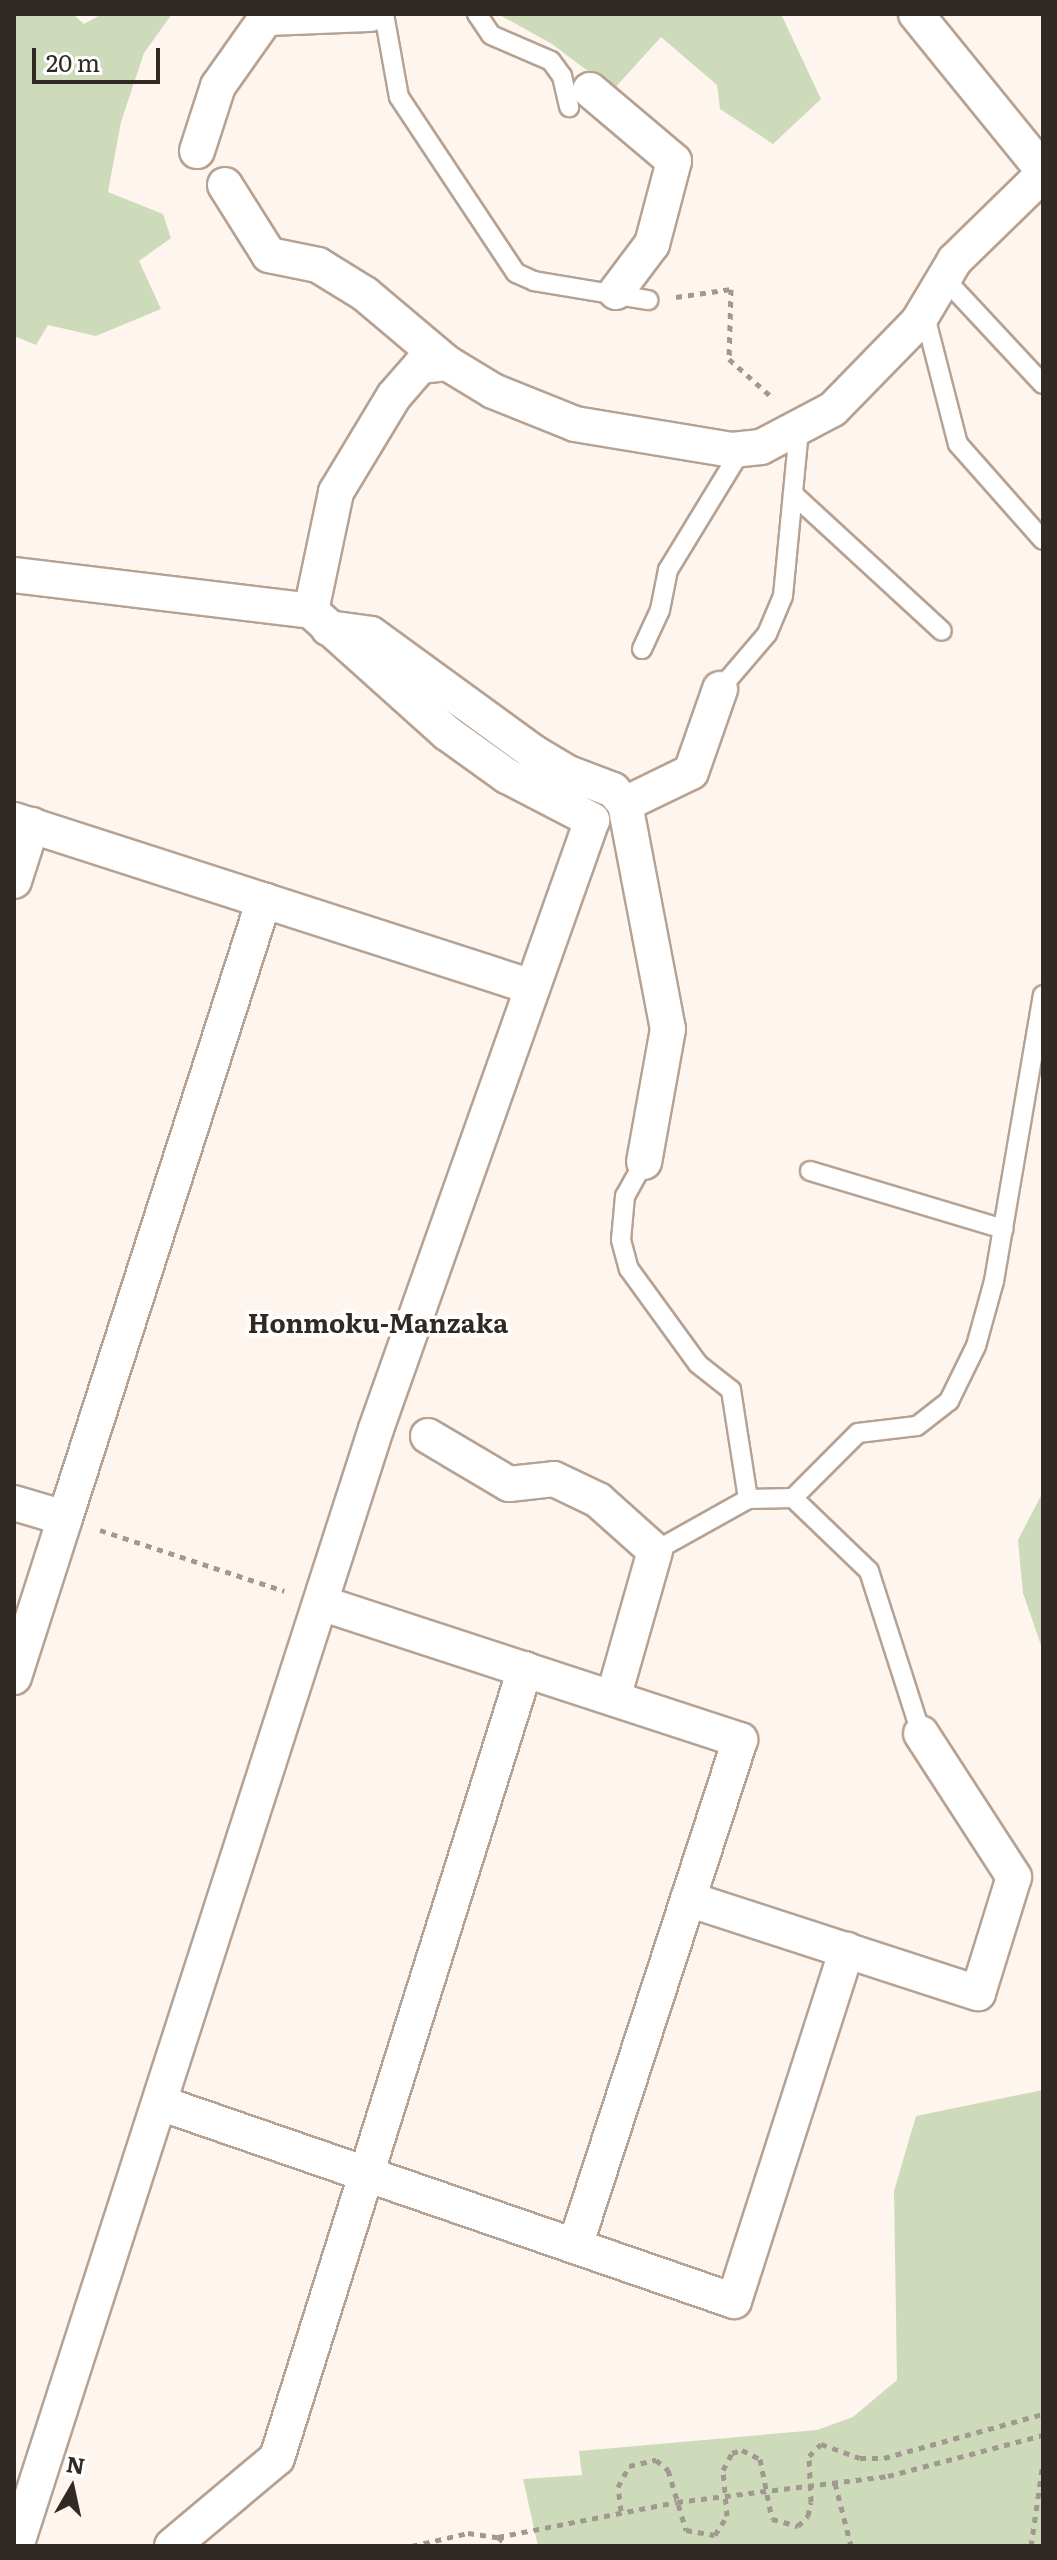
<!DOCTYPE html>
<html>
<head>
<meta charset="utf-8">
<style>
	body { margin:0 }
	#map { position:relative; width:1057px; height:2560px; overflow:hidden; background:#fef5ee; font-family:Literata,serif }
	div>[style] { position:absolute }
	[style*='--x'] { left:calc(var(--x)*1px); top:calc(var(--y)*1px); width:calc(var(--w)*1px); rotate:calc(var(--a)*1deg) }
	.green>* { inset:0; background:#cedbba }
	.path>* { height:5px; margin-top:-2.5px; transform-origin:0; background:repeating-linear-gradient(90deg,#a19892 0 6px,transparent 0 12px) }
	.roads { filter:drop-shadow(2px 0 #b6a293) drop-shadow(-2px 0 #b6a293) drop-shadow(0 2px #b6a293) drop-shadow(0 -2px #b6a293) }
	.service>* { height:18px; margin:-9px; padding:0 9px; transform-origin:9px; border-radius:9px; background:#fff }
	.minor>* { height:34px; margin:-17px; padding:0 17px; transform-origin:17px; border-radius:17px; background:#fff }
	span { translate:-50% -50%; white-space:nowrap; text-align:center; line-height:1.15; -webkit-text-stroke:7px #fff; paint-order:stroke }
	.neighbourhood-label { font-size:26px; color:#312923; font-weight:700 }
	.frame { position:absolute; inset:0; border:16px solid #312923; pointer-events:none }
	.north { position:absolute; left:32px; top:2448px; width:80px; height:80px; -webkit-text-stroke:6px #fff; paint-order:stroke; rotate:9deg; font-size:22px; font-weight:700; line-height:32px; text-align:center; color:#312923 }
	.north::after { content:''; display:block; margin:auto; width:28px; height:36px; background:#312923; clip-path:polygon(50% 0,100% 100%,50% 72%,0 100%) }
	.scale { position:absolute; left:32px; top:48px; width:128px; height:36px; box-sizing:border-box; border:4px solid #312923; border-top:0; padding-left:10px; font-size:24px; line-height:28px; white-space:nowrap; color:#312923; -webkit-text-stroke:6px #fff; paint-order:stroke }
</style>
</head>
<body>
<div id="map">
	<div class="green">
		<i style="clip-path:polygon(14px 14px,73px 14px,84px 24px,102px 14px,172px 14px,144px 53px,121px 122px,108px 192px,163px 214px,171px 238px,139px 261px,161px 309px,96px 336px,48px 325px,36px 345px,14px 336px)"></i>
		<i style="clip-path:polygon(498px 14px,781px 14px,821px 99px,773px 144px,720px 109px,717px 85px,661px 37px,613px 90px,552px 44px)"></i>
		<i style="clip-path:polygon(1043px 1492px,1043px 1651px,1023px 1593px,1018px 1540px)"></i>
		<i style="clip-path:polygon(1043px 2090px,1043px 2546px,538px 2546px,523px 2479px,582px 2475px,579px 2451px,817px 2430px,853px 2417px,897px 2380px,894px 2191px,916px 2116px)"></i>
	</div>
	<div class="path">
		<i style="--x:676;--y:297;--w:56;--a:-8.3"></i>
		<i style="--x:731;--y:289;--w:70;--a:91.6"></i>
		<i style="--x:729;--y:359;--w:60;--a:41.6"></i>
		<i style="--x:100;--y:1530;--w:194;--a:18.3"></i>
		<i style="--x:835;--y:2483;--w:65;--a:75.7"></i>
		<i style="--x:621;--y:2511;--w:24;--a:-97"></i>
		<i style="--x:618;--y:2487;--w:24;--a:-62"></i>
		<i style="--x:629;--y:2466;--w:28;--a:-13"></i>
		<i style="--x:656;--y:2460;--w:16;--a:40"></i>
		<i style="--x:668;--y:2470;--w:63;--a:73.3"></i>
		<i style="--x:686;--y:2530;--w:29;--a:10"></i>
		<i style="--x:715;--y:2535;--w:22;--a:-58"></i>
		<i style="--x:727;--y:2516;--w:46;--a:-95"></i>
		<i style="--x:723;--y:2470;--w:19;--a:-62"></i>
		<i style="--x:732;--y:2453;--w:10;--a:-17"></i>
		<i style="--x:742;--y:2450;--w:20;--a:27"></i>
		<i style="--x:760;--y:2459;--w:61;--a:78.7"></i>
		<i style="--x:772;--y:2519;--w:27;--a:15"></i>
		<i style="--x:798;--y:2526;--w:14;--a:-45"></i>
		<i style="--x:808;--y:2516;--w:14;--a:-78"></i>
		<i style="--x:811;--y:2502;--w:46;--a:-92.5"></i>
		<i style="--x:809;--y:2456;--w:17;--a:-45"></i>
		<i style="--x:821;--y:2444;--w:41;--a:19.7"></i>
		<i style="--x:860;--y:2458;--w:24;--a:0"></i>
		<i style="--x:884;--y:2458;--w:165;--a:-15.5"></i>
		<i style="--x:498;--y:2537;--w:182;--a:-11.1"></i>
		<i style="--x:677;--y:2502;--w:213;--a:-7"></i>
		<i style="--x:888;--y:2476;--w:160;--a:-14.8"></i>
		<i style="--x:412;--y:2546;--w:57;--a:-13.1"></i>
		<i style="--x:468;--y:2533;--w:30;--a:8"></i>
		<i style="--x:498;--y:2537;--w:13;--a:42"></i>
		<i style="--x:1031;--y:2546;--w:84;--a:-81.8"></i>
	</div>
	<div class="roads">
		<div class="service">
			<i style="--x:384;--y:14;--w:84;--a:79.8"></i>
			<i style="--x:399;--y:97;--w:211;--a:56.4"></i>
			<i style="--x:516;--y:273;--w:20;--a:24"></i>
			<i style="--x:534;--y:281;--w:116;--a:9.5"></i>
			<i style="--x:477;--y:14;--w:25;--a:56"></i>
			<i style="--x:491;--y:35;--w:65;--a:23.4"></i>
			<i style="--x:551;--y:61;--w:19;--a:54"></i>
			<i style="--x:562;--y:76;--w:32;--a:77"></i>
			<i style="--x:944;--y:278;--w:145;--a:47"></i>
			<i style="--x:924;--y:312;--w:136;--a:75.6"></i>
			<i style="--x:958;--y:444;--w:128;--a:48.5"></i>
			<i style="--x:793;--y:494;--w:202;--a:42.6"></i>
			<i style="--x:642;--y:649;--w:43;--a:-65.2"></i>
			<i style="--x:660;--y:610;--w:41;--a:-78.7"></i>
			<i style="--x:668;--y:570;--w:142;--a:-58.6"></i>
			<i style="--x:720;--y:689;--w:72;--a:-49.5"></i>
			<i style="--x:767;--y:634;--w:41;--a:-67.2"></i>
			<i style="--x:783;--y:596;--w:167;--a:-84.5"></i>
			<i style="--x:644;--y:1162;--w:39;--a:119"></i>
			<i style="--x:625;--y:1196;--w:44;--a:95.2"></i>
			<i style="--x:621;--y:1240;--w:30;--a:75"></i>
			<i style="--x:629;--y:1269;--w:117;--a:54"></i>
			<i style="--x:698;--y:1364;--w:42;--a:38.2"></i>
			<i style="--x:731;--y:1390;--w:110;--a:81.1"></i>
			<i style="--x:810;--y:1171;--w:202;--a:16.7"></i>
			<i style="--x:793;--y:1498;--w:105;--a:43.8"></i>
			<i style="--x:869;--y:1571;--w:170;--a:72.2"></i>
			<i style="--x:655;--y:1551;--w:107;--a:-29.2"></i>
			<i style="--x:748;--y:1499;--w:45;--a:-1.3"></i>
			<i style="--x:793;--y:1498;--w:92;--a:-45"></i>
			<i style="--x:858;--y:1433;--w:59;--a:-6.8"></i>
			<i style="--x:917;--y:1426;--w:41;--a:-38"></i>
			<i style="--x:949;--y:1401;--w:61;--a:-63.9"></i>
			<i style="--x:976;--y:1346;--w:67;--a:-74.5"></i>
			<i style="--x:994;--y:1281;--w:290;--a:-80.3"></i>
		</div>
		<div class="minor">
			<i style="--x:916;--y:14;--w:201;--a:50.9"></i>
			<i style="--x:590;--y:90;--w:110;--a:40.2"></i>
			<i style="--x:674;--y:161;--w:86;--a:104.8"></i>
			<i style="--x:652;--y:244;--w:60;--a:126.9"></i>
			<i style="--x:197;--y:151;--w:68;--a:-72.1"></i>
			<i style="--x:218;--y:86;--w:83;--a:-54.8"></i>
			<i style="--x:266;--y:18;--w:104;--a:-2.2"></i>
			<i style="--x:225;--y:185;--w:83;--a:57.8"></i>
			<i style="--x:269;--y:255;--w:50;--a:11.5"></i>
			<i style="--x:318;--y:265;--w:55;--a:31.7"></i>
			<i style="--x:365;--y:294;--w:107;--a:40.1"></i>
			<i style="--x:14;--y:575;--w:299;--a:6.9"></i>
			<i style="--x:311;--y:611;--w:183;--a:41.9"></i>
			<i style="--x:447;--y:733;--w:74;--a:35.6"></i>
			<i style="--x:507;--y:776;--w:96;--a:27.4"></i>
			<i style="--x:592;--y:820;--w:646;--a:109.53"></i>
			<i style="--x:376;--y:1429;--w:1174;--a:107.86"></i>
			<i style="--x:311;--y:611;--w:122;--a:-78.1"></i>
			<i style="--x:336;--y:492;--w:112;--a:-58.9"></i>
			<i style="--x:394;--y:396;--w:40;--a:-49"></i>
			<i style="--x:420;--y:366;--w:27;--a:-6"></i>
			<i style="--x:447;--y:363;--w:54;--a:31.3"></i>
			<i style="--x:493;--y:391;--w:88;--a:21.9"></i>
			<i style="--x:575;--y:424;--w:159;--a:9.4"></i>
			<i style="--x:732;--y:450;--w:29;--a:-6"></i>
			<i style="--x:761;--y:447;--w:81;--a:-27.8"></i>
			<i style="--x:833;--y:409;--w:122;--a:-45.7"></i>
			<i style="--x:918;--y:322;--w:72;--a:-59.2"></i>
			<i style="--x:955;--y:260;--w:123;--a:-44.3"></i>
			<i style="--x:328;--y:628;--w:43;--a:7.9"></i>
			<i style="--x:371;--y:634;--w:200;--a:36.1"></i>
			<i style="--x:533;--y:752;--w:39;--a:31"></i>
			<i style="--x:566;--y:772;--w:50;--a:21"></i>
			<i style="--x:613;--y:790;--w:18;--a:49"></i>
			<i style="--x:625;--y:804;--w:229;--a:79.2"></i>
			<i style="--x:668;--y:1029;--w:135;--a:100.2"></i>
			<i style="--x:625;--y:804;--w:73;--a:-25.9"></i>
			<i style="--x:691;--y:772;--w:88;--a:-70.7"></i>
			<i style="--x:14;--y:820;--w:544;--a:17.87"></i>
			<i style="--x:14;--y:881;--w:59;--a:-72.2"></i>
			<i style="--x:428;--y:1436;--w:94;--a:30.7"></i>
			<i style="--x:509;--y:1484;--w:45;--a:-6.3"></i>
			<i style="--x:554;--y:1479;--w:49;--a:25.5"></i>
			<i style="--x:598;--y:1500;--w:76;--a:41.8"></i>
			<i style="--x:655;--y:1551;--w:153;--a:105.9"></i>
			<i style="--x:14;--y:1503;--w:53;--a:16.4"></i>
			<i style="--x:65;--y:1518;--w:167;--a:107.8"></i>
			<i style="--x:65;--y:1518;--w:649;--a:-72.15"></i>
			<i style="--x:321;--y:1603;--w:441;--a:18.1"></i>
			<i style="--x:740;--y:1740;--w:532;--a:108.06"></i>
			<i style="--x:688;--y:1899;--w:305;--a:18"></i>
			<i style="--x:978;--y:1993;--w:121;--a:-72.8"></i>
			<i style="--x:1014;--y:1877;--w:171;--a:-122.9"></i>
			<i style="--x:160;--y:2103;--w:607;--a:19.03"></i>
			<i style="--x:734;--y:2301;--w:369;--a:-72.2"></i>
			<i style="--x:172;--y:2546;--w:137;--a:-40"></i>
			<i style="--x:277;--y:2458;--w:827;--a:-72.55"></i>
		</div>
	</div>
	<div class="neighbourhood-label">
		<span style="left:378px;top:1322px">Honmoku-Manzaka</span>
	</div>
	<div class="frame"></div>
	<div class="north">N</div>
	<div class="scale">20 m</div>
</div>
</body>
</html>
